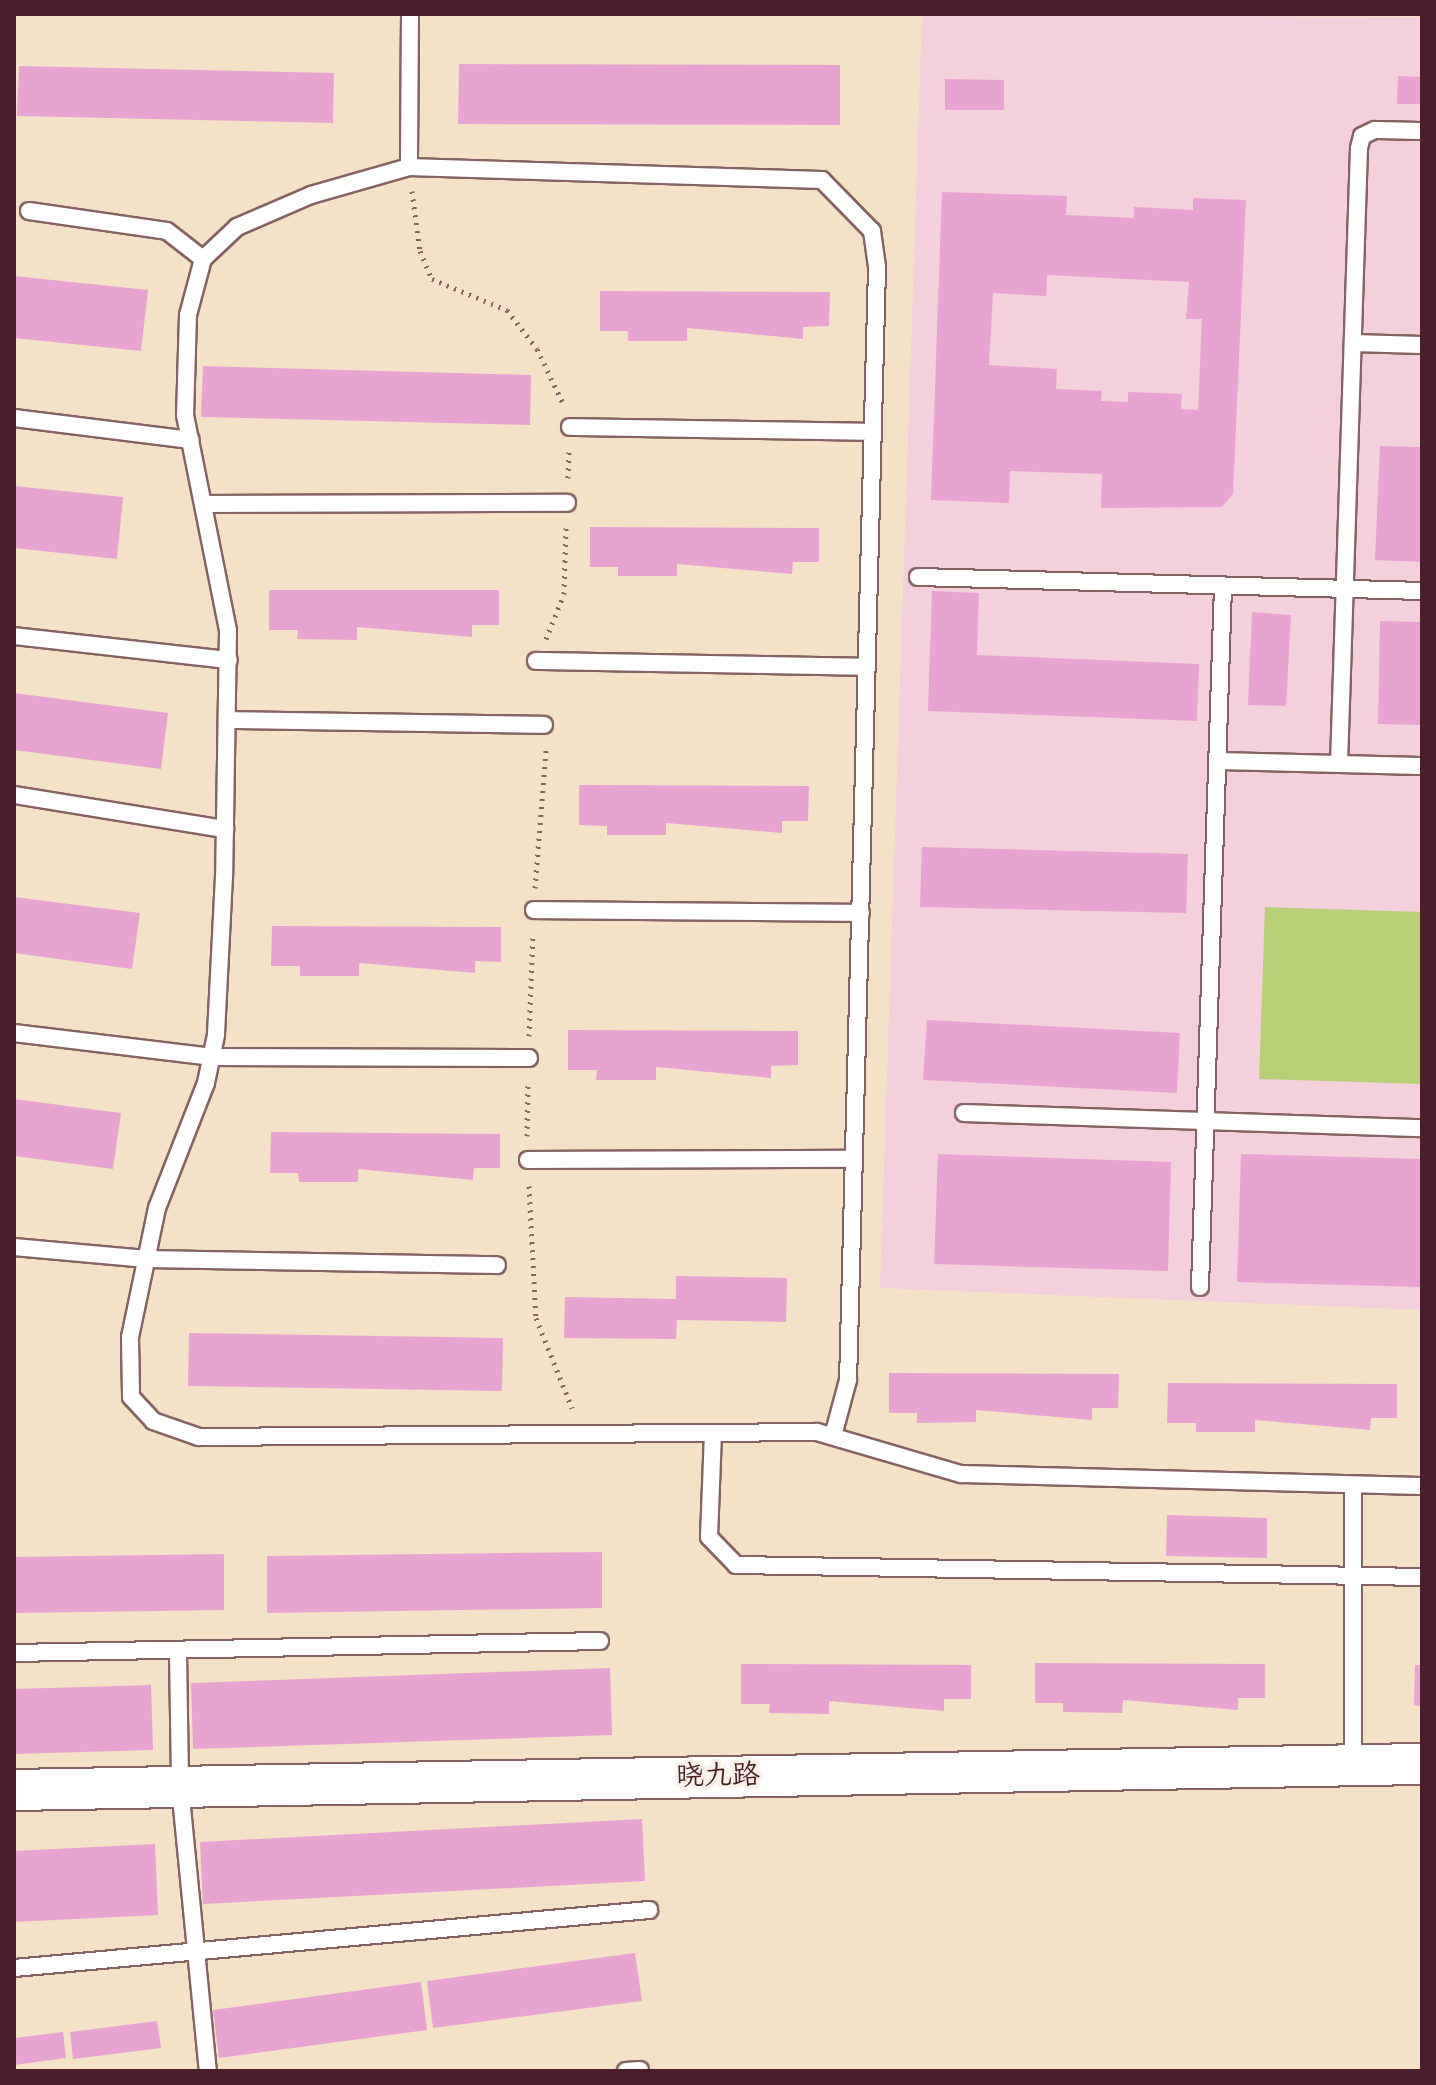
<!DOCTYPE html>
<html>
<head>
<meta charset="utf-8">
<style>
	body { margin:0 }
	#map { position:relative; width:1436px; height:2085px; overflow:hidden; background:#f3e2c7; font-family:Mynerve,"LXGW WenKai TC",sans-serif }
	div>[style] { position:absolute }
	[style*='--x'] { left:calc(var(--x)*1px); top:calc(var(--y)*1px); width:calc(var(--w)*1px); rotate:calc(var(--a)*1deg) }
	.built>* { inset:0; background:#f4cfdc }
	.green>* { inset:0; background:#b8d075 }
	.building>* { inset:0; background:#e8a4d0 }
	.path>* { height:5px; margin-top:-2.5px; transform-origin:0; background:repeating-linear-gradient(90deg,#856362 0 2px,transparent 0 8px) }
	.roads { filter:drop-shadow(2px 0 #856362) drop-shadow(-2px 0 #856362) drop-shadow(0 2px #856362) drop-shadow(0 -2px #856362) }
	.service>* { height:16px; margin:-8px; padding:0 8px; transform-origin:8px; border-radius:8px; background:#fff }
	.tertiary>* { height:40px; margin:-20px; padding:0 20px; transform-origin:20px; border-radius:20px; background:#fff }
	span { translate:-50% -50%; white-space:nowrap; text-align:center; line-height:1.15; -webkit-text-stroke:8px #f7f3e8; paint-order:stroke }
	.street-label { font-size:28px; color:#4a1f2b }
	.frame { position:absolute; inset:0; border:16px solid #4a1f2b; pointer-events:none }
</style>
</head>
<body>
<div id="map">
	<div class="built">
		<i style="clip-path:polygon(922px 15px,1422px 17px,1422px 1310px,880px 1288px)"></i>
	</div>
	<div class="green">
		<i style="clip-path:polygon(1265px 907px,1422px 912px,1422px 1084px,1259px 1079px)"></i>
	</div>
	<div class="building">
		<i style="clip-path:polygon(459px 64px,840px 65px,840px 125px,458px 124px)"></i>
		<i style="clip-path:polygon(19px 66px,334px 73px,333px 123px,17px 116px)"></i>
		<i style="clip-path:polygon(1398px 76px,1422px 77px,1422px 104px,1397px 104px)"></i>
		<i style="clip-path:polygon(945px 79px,1004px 80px,1004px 110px,945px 110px)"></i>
		<i style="clip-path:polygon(evenodd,942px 192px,1067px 196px,1066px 215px,1134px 218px,1134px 207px,1193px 210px,1193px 198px,1246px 200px,1233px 494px,1222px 507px,1101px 508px,1102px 474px,1010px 471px,1009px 503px,931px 500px,942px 192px,1047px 275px,1189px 282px,1186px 319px,1202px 319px,1198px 410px,1181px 409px,1182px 394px,1128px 392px,1128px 402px,1101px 401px,1102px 391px,1056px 389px,1057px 369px,989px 365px,993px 293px,1046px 296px,1047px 275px)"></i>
		<i style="clip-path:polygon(14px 276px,148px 290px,141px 351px,14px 338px)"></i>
		<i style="clip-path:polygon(600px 291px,830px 292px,829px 326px,803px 327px,803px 339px,687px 328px,687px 341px,628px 341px,628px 331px,600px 331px)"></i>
		<i style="clip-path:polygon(203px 366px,531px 375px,530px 425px,201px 417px)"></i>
		<i style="clip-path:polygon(1380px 446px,1422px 447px,1422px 562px,1375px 560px)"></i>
		<i style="clip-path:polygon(14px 486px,123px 497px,117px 559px,14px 548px)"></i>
		<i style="clip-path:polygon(590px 527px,819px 528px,819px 562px,793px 562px,792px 574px,677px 564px,677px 576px,618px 576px,618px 567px,590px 567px)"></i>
		<i style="clip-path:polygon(269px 590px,499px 590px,499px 625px,472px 625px,472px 637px,357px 627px,357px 640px,297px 639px,298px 630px,269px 630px)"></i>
		<i style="clip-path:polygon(932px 591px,979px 593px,977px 655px,1199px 664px,1197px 721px,928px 711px)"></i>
		<i style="clip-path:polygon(1252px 612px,1291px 615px,1286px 706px,1248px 705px)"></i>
		<i style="clip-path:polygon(1380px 621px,1422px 622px,1422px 725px,1378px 724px)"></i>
		<i style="clip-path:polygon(14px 693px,168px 713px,161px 769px,14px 750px)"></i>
		<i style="clip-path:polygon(579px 785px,809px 786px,808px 821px,782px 821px,782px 833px,666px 823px,666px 835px,607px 835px,607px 826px,579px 825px)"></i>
		<i style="clip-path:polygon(922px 847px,1188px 854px,1186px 913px,920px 907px)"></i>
		<i style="clip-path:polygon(14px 897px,140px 913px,132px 969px,14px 953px)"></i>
		<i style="clip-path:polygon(272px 926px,501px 927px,501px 962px,475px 961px,475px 973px,359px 963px,359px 976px,300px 976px,300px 966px,271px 966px)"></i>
		<i style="clip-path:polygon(927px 1020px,1180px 1033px,1177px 1093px,923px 1080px)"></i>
		<i style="clip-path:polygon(568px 1030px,798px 1031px,798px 1065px,771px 1066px,771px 1078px,656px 1067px,656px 1080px,596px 1080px,597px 1070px,568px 1070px)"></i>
		<i style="clip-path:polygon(14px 1099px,121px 1113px,113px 1169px,14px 1156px)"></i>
		<i style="clip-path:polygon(271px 1132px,500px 1134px,500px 1168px,474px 1168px,473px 1180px,358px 1169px,358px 1182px,299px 1182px,298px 1173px,270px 1173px)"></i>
		<i style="clip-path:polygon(938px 1154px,1171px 1162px,1168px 1271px,934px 1264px)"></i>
		<i style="clip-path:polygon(1241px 1154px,1422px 1159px,1422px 1287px,1237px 1282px)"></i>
		<i style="clip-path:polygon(676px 1276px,787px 1278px,786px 1322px,677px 1320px,676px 1339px,564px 1338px,565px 1297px,676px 1299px)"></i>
		<i style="clip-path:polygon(189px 1333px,503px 1338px,502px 1391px,188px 1386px)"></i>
		<i style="clip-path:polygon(889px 1373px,1119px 1374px,1118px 1408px,1092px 1408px,1092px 1420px,976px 1410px,976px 1422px,917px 1423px,917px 1413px,889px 1413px)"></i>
		<i style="clip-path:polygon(1168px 1383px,1397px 1384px,1397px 1418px,1371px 1418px,1370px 1430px,1255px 1420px,1255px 1432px,1196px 1432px,1196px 1423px,1167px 1423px)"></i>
		<i style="clip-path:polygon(1167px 1515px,1267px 1518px,1267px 1558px,1166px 1556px)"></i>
		<i style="clip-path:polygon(602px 1552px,602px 1608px,267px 1613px,267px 1556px)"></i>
		<i style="clip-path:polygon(224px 1554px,224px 1610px,14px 1613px,14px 1557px)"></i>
		<i style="clip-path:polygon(1035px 1663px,1265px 1664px,1265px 1698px,1238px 1698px,1238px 1710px,1123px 1700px,1122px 1713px,1063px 1712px,1063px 1703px,1035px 1703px)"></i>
		<i style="clip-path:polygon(741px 1664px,971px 1665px,971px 1699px,944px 1699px,944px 1711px,829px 1701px,829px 1714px,769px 1713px,770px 1704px,741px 1704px)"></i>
		<i style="clip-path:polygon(1415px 1665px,1422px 1665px,1422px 1706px,1414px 1705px)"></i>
		<i style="clip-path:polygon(610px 1668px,612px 1735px,193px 1749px,191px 1683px)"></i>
		<i style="clip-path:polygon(151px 1685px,153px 1750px,14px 1754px,14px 1689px)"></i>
		<i style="clip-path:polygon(642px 1819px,645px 1881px,203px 1904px,200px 1842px)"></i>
		<i style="clip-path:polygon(155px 1844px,158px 1915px,14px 1922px,14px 1851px)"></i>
		<i style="clip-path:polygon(635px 1953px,642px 2001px,433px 2028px,427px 1981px)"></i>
		<i style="clip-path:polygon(421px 1982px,427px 2030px,219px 2058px,213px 2010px)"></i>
		<i style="clip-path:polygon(157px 2021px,161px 2048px,73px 2059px,70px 2032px)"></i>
		<i style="clip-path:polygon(63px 2032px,66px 2058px,14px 2065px,14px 2038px)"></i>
	</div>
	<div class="path">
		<i style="--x:412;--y:191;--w:61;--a:82.4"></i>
		<i style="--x:420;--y:251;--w:30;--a:67"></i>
		<i style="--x:432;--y:279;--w:81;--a:22.5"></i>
		<i style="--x:507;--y:310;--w:49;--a:52.4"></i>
		<i style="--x:537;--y:349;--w:60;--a:64.3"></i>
		<i style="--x:568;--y:478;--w:26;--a:-88"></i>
		<i style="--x:546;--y:639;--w:48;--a:-68.2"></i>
		<i style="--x:564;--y:594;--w:66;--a:-88.3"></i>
		<i style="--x:535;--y:888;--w:138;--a:-85.4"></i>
		<i style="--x:529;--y:1036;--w:102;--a:-87.8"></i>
		<i style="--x:527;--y:1136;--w:54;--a:-88.9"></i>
		<i style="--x:529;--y:1186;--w:132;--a:87"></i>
		<i style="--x:536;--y:1318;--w:97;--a:68.2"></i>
	</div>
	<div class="roads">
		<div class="service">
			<i style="--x:410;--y:14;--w:153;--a:90.4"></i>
			<i style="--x:409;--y:167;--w:102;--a:164.1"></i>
			<i style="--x:311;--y:195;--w:81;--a:156.6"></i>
			<i style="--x:237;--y:227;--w:47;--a:136.7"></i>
			<i style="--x:203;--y:259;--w:58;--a:105"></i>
			<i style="--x:188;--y:315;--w:100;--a:91.7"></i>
			<i style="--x:185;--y:415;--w:220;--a:78.7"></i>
			<i style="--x:228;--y:631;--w:245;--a:90.9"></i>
			<i style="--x:224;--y:876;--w:159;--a:92.9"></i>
			<i style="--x:216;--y:1035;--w:49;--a:101.8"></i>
			<i style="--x:206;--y:1083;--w:134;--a:111.4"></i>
			<i style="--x:157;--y:1208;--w:132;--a:101.8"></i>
			<i style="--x:130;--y:1337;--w:60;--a:89"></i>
			<i style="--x:131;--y:1397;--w:33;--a:47"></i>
			<i style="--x:153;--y:1421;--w:49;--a:19.2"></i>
			<i style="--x:199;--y:1437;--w:618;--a:-0.46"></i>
			<i style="--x:817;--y:1432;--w:150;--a:16.3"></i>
			<i style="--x:961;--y:1474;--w:461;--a:1.5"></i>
			<i style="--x:409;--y:167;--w:413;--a:1.8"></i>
			<i style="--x:822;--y:180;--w:71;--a:45.6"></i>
			<i style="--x:872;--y:231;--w:37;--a:82"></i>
			<i style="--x:877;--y:268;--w:1112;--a:91.49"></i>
			<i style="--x:848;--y:1380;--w:58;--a:105"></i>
			<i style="--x:29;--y:211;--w:139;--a:8.2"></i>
			<i style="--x:167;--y:231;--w:46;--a:37.9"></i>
			<i style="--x:1353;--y:343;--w:69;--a:1.7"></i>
			<i style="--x:14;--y:418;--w:178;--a:7.1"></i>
			<i style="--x:570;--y:427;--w:303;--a:0.9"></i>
			<i style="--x:205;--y:504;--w:362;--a:-0.2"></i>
			<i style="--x:918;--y:577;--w:504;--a:1.59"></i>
			<i style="--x:14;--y:636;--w:216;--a:6.4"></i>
			<i style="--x:536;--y:661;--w:331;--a:1"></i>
			<i style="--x:229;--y:720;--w:315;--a:0.9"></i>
			<i style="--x:1217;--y:761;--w:205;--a:1.4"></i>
			<i style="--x:1339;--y:764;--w:616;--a:-88.14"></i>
			<i style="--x:1359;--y:148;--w:12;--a:-76"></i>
			<i style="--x:1362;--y:136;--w:14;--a:-25"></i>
			<i style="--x:1375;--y:130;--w:47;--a:1.2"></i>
			<i style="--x:14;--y:795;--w:214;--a:9.2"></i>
			<i style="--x:534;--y:910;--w:327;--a:0.5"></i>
			<i style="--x:14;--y:1033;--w:198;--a:6.9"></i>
			<i style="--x:211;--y:1057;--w:318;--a:0.2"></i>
			<i style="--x:964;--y:1113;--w:458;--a:1.9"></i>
			<i style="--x:528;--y:1160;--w:326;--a:-0.2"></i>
			<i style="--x:14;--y:1247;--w:133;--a:5.2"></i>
			<i style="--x:146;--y:1259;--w:351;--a:1"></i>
			<i style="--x:1200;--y:1287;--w:701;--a:-88.12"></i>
			<i style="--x:713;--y:1433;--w:104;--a:92.2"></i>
			<i style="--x:709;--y:1537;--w:39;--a:46"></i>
			<i style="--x:736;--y:1565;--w:686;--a:1"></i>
			<i style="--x:14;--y:1653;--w:586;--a:-1.17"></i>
			<i style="--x:178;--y:1653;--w:134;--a:89.1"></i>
			<i style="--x:180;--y:1787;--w:285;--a:84.4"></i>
			<i style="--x:1353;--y:1764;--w:279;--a:-90"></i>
			<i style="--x:14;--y:1968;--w:638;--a:-5.22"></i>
			<i style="--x:626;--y:2071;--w:14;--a:-4"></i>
		</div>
		<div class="tertiary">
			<i style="--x:14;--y:1790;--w:1408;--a:-1.06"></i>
		</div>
	</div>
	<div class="street-label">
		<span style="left:718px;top:1777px;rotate:-1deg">晓九路</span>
	</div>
	<div class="frame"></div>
</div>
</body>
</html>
